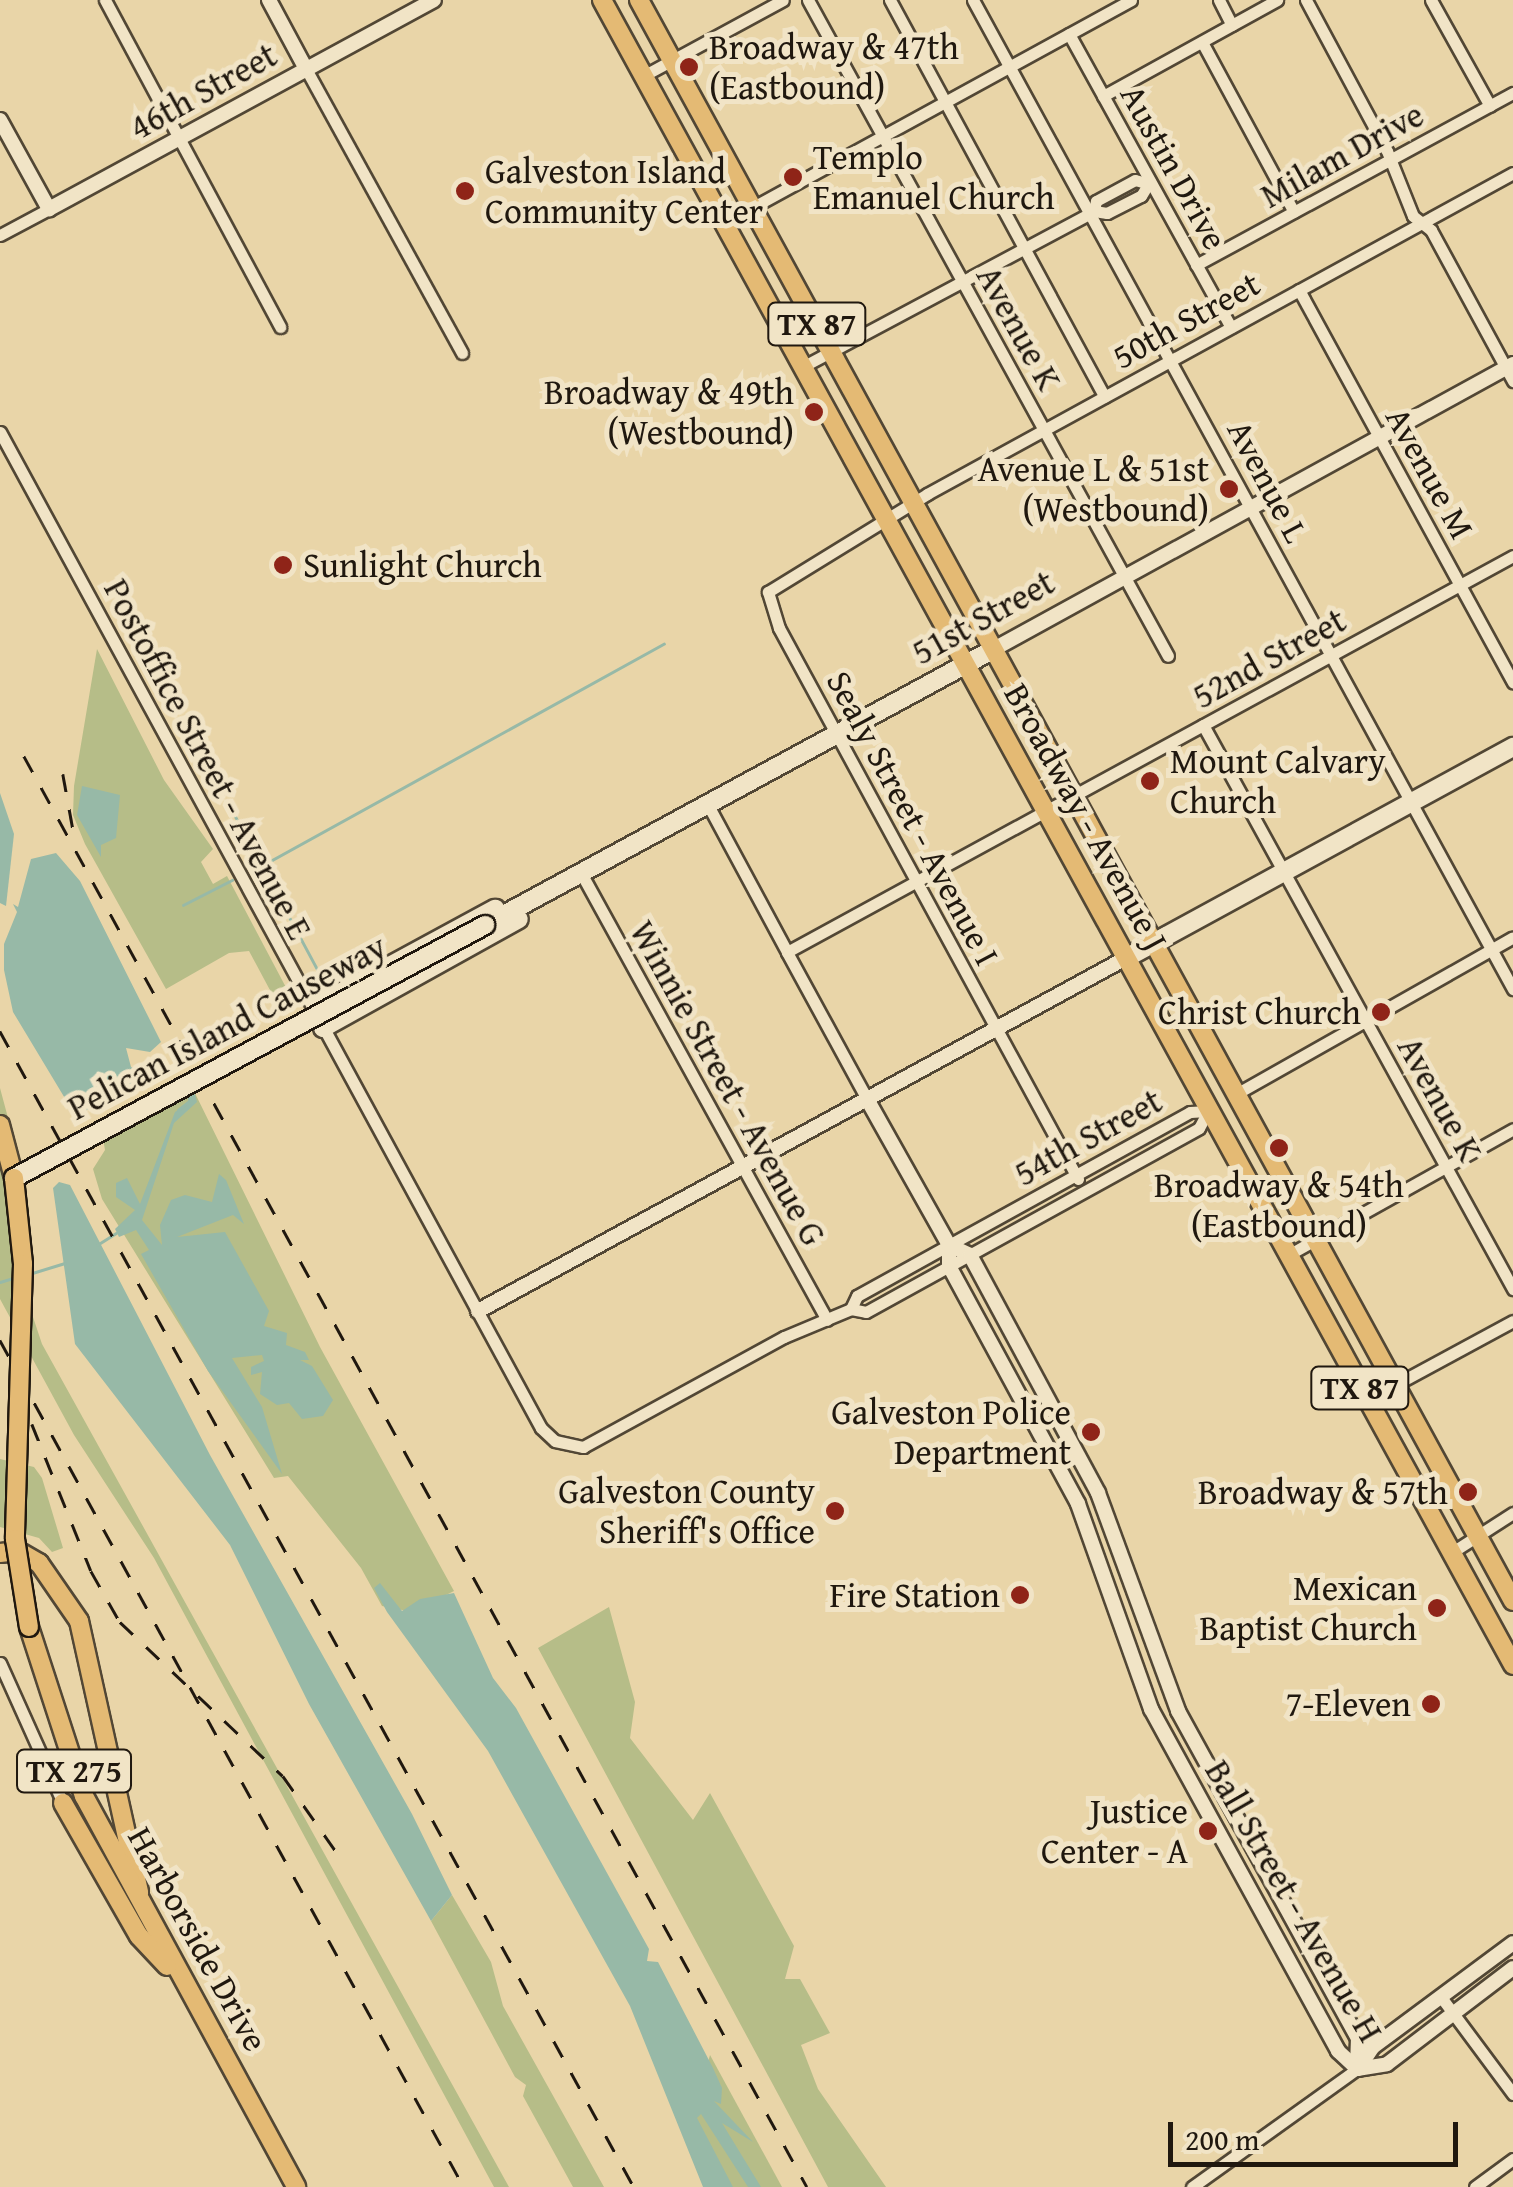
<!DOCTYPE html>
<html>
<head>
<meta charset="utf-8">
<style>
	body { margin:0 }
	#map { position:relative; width:1513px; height:2187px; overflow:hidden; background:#e9d5a8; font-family:"Gentium Book Plus",serif }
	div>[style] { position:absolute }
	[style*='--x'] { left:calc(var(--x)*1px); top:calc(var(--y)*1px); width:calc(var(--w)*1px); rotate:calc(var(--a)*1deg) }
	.green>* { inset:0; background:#b6bd88 }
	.water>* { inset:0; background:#97b9a7 }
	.stream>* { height:2.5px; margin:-1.25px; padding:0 1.25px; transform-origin:1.25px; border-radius:1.25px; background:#97b9a7 }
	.roads { filter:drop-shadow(2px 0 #524735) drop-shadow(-2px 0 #524735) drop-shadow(0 2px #524735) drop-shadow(0 -2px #524735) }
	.minor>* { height:11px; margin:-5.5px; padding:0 5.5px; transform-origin:5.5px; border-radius:5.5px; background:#f1e4c6 }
	.tertiary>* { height:14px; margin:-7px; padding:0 7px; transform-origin:7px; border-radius:7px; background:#f1e4c6 }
	.secondary>* { height:18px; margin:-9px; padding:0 9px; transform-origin:9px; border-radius:9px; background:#f1e4c6 }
	.primary>* { height:18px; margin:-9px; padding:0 9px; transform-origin:9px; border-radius:9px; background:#e4ba74 }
	.rail>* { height:2.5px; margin-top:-1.25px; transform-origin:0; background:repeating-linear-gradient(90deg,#20180f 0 18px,transparent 0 36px) }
	.bridges { filter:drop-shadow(2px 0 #20180f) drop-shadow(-2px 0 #20180f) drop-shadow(0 2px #20180f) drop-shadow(0 -2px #20180f) }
	.secondary-bridge>* { height:18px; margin:-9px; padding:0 9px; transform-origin:9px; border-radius:9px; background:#f1e4c6 }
	.primary-bridge>* { height:18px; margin:-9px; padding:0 9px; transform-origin:9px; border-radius:9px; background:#e4ba74 }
	.dots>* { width:28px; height:28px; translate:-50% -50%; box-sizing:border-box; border:5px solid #f1e4c6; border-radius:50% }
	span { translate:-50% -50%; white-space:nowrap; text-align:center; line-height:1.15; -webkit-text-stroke:10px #f1e4c6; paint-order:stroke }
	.shield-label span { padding:2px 8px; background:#f1e4c6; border:2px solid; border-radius:8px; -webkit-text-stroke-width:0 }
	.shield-label { font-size:32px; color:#20180f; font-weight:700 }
	.poi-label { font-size:35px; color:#20180f }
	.left { translate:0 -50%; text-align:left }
	.right { translate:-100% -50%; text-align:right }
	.street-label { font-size:35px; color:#20180f }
	.scale { position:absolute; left:1168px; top:2122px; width:290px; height:45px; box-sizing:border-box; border:5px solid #20180f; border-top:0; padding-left:12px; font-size:30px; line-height:35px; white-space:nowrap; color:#20180f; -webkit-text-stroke:8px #f1e4c6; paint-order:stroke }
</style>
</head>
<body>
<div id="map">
	<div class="green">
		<i style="clip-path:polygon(97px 649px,164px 780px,213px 849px,201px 862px,213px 884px,227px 876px,290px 995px,279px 1007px,249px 951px,229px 953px,166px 989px,85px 844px,73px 815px,74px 786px)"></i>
		<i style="clip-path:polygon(189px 1081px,320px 1347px,454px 1591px,412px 1612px,382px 1606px,361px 1568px,288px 1476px,274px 1478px,102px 1199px,93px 1169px,105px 1150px,101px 1127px)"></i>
		<i style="clip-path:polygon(0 1088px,26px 1185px,30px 1308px,42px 1344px,509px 2187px,494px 2187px,154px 1558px,74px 1435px,0 1299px)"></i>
		<i style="clip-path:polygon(0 1459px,34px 1467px,42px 1478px,63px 1548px,52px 1552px,39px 1538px,0 1527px)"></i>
		<i style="clip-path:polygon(609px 1607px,635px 1702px,630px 1738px,693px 1820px,710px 1793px,794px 1946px,785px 1979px,800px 1979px,830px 2033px,801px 2045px,818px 2089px,886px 2187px,828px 2187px,538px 1648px)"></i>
		<i style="clip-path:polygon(452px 1895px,491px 1962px,503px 2006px,604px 2187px,573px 2187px,523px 2096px,526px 2085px,515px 2077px,431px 1921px)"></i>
		<i style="clip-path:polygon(710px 2055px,782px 2187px,712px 2187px,692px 2119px)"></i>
	</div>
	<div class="water">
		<i style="clip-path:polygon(82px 786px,120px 795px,116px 838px,101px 845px,101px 857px,77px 815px)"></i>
		<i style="clip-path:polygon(0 793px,14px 834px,6px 906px,0 903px)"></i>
		<i style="clip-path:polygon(56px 853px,80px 881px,161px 1042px,150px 1052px,126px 1048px,131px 1067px,141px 1067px,135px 1091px,75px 1115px,13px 1012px,4px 970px,4px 944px,17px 912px,13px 904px,18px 907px,31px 859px)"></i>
		<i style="clip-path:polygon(192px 1084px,197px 1102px,174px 1123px,142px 1220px,162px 1245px,160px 1225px,171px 1200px,185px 1195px,212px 1202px,219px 1174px,226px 1180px,244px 1224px,233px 1215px,177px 1237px,225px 1232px,269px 1311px,264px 1326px,287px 1333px,286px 1345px,305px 1352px,309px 1360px,300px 1360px,312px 1366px,333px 1400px,323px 1416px,302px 1419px,289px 1403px,277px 1405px,260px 1394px,262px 1372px,251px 1375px,251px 1367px,264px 1361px,262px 1355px,232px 1358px,262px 1407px,282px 1474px,208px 1371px,141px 1254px,149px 1250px,136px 1230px,119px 1237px,115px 1229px,135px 1210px,116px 1197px,116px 1183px,127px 1178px,140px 1204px,175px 1112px,189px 1103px,185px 1088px)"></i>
		<i style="clip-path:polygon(59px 1182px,70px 1185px,210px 1455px,412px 1814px,452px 1895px,431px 1921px,309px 1704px,230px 1545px,75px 1344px,53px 1188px)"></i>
		<i style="clip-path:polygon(380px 1583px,402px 1611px,420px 1599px,454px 1593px,493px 1678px,516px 1708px,649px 1949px,647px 1961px,658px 1962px,713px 2068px,722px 2088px,721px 2104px,714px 2101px,753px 2142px,722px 2123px,761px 2187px,748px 2187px,701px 2114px,697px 2118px,733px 2187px,703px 2187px,630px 2006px,488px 1751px,387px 1612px,374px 1588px)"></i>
	</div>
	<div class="stream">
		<i style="--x:232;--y:810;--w:193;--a:61.8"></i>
		<i style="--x:254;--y:870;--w:468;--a:-28.9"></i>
		<i style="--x:183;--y:905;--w:55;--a:-27"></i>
		<i style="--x:178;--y:1110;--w:16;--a:-38"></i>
		<i style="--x:97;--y:1245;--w:22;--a:-32"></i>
		<i style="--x:29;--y:1274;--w:37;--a:-17"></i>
		<i style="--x:0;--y:1282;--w:17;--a:-17"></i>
	</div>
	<div class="roads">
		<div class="minor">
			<i style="--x:105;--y:0;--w:371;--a:61.8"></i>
			<i style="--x:808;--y:0;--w:748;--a:61.24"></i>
			<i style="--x:890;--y:0;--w:451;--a:61.6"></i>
			<i style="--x:973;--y:0;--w:1127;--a:61.37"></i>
			<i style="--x:1219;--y:0;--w:28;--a:63"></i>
			<i style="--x:1306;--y:0;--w:171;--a:61.8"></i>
			<i style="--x:1387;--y:151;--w:70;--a:68.2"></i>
			<i style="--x:1413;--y:216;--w:23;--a:38"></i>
			<i style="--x:1431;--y:230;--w:172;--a:61.5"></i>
			<i style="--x:1431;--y:0;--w:121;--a:60.9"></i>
			<i style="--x:1069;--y:34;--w:335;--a:61.1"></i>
			<i style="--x:1202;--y:42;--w:193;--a:61.6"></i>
			<i style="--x:306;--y:69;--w:324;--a:61.2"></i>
			<i style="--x:643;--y:76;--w:159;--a:-28.5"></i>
			<i style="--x:1103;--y:96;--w:199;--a:-28.9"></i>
			<i style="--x:1094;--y:211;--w:13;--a:9"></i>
			<i style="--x:1107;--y:213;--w:38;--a:-27"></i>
			<i style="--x:1141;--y:196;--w:17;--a:-59"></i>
			<i style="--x:724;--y:223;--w:464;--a:-28.7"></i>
			<i style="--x:0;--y:235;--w:55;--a:-28"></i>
			<i style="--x:1196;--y:265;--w:361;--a:-28.5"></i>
			<i style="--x:1299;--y:290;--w:447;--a:61.4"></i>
			<i style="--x:804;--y:366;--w:329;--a:-28.1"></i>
			<i style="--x:1094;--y:211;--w:10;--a:-79"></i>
			<i style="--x:1096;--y:201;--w:44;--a:-28.3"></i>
			<i style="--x:1135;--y:180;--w:11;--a:15"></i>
			<i style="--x:0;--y:432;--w:1133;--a:61.49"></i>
			<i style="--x:541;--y:1428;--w:19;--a:43"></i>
			<i style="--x:555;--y:1441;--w:29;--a:12"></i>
			<i style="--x:583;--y:1447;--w:229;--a:-28.7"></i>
			<i style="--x:784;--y:1337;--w:73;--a:-22.7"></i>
			<i style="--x:851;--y:1309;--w:15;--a:11"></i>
			<i style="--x:866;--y:1312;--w:380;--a:-28.9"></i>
			<i style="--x:1199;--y:1128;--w:19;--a:-62"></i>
			<i style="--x:1208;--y:1111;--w:18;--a:177"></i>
			<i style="--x:1190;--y:1112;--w:275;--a:151.1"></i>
			<i style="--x:949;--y:1245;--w:105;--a:151"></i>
			<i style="--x:857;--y:1296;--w:14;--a:115"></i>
			<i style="--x:1203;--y:725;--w:644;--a:61.2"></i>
			<i style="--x:708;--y:805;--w:167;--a:61.7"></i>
			<i style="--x:581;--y:873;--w:510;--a:61.17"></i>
			<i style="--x:1236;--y:1094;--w:318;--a:-29.5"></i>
			<i style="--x:867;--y:1099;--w:167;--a:-118.6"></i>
			<i style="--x:787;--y:952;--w:827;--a:-28.61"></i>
			<i style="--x:1078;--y:1179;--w:627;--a:-118.49"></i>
			<i style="--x:779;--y:628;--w:38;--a:-107"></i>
			<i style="--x:768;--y:592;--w:187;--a:-31.6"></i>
			<i style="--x:927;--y:494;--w:668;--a:-28.71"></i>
			<i style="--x:1288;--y:1255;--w:258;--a:-29.2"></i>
			<i style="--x:1367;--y:1400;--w:166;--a:-28.4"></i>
			<i style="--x:1451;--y:1553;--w:74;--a:-32.8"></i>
			<i style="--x:0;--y:1663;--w:154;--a:65.8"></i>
			<i style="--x:1441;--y:1997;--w:121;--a:53.4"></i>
			<i style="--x:1192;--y:2187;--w:203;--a:-35.6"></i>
			<i style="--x:1475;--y:2187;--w:47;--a:-36.4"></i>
		</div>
		<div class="tertiary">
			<i style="--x:269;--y:0;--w:78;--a:61.8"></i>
			<i style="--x:0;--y:120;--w:102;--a:61.2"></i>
			<i style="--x:49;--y:209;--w:438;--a:-28.5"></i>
			<i style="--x:994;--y:649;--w:592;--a:-28.77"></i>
			<i style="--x:867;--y:1099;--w:167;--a:60.7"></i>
			<i style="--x:949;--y:1245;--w:21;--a:90"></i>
			<i style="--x:949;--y:1266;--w:271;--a:61.5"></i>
			<i style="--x:1078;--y:1504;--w:218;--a:70.4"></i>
			<i style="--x:1151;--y:1709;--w:390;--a:61.3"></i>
			<i style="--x:1338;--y:2051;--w:26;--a:43"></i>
			<i style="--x:949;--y:1245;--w:23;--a:25"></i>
			<i style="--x:970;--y:1255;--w:270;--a:61.7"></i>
			<i style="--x:1098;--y:1493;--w:232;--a:69.8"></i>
			<i style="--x:1178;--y:1711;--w:373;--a:61.2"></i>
			<i style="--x:1358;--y:2038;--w:31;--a:92"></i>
			<i style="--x:478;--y:1311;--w:738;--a:-28.58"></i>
			<i style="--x:1357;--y:2069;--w:30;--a:-9"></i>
			<i style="--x:1387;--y:2064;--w:158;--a:-37.3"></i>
			<i style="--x:1358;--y:2069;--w:27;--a:-56"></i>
			<i style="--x:1373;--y:2047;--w:174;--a:-36.6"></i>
		</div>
		<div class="secondary">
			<i style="--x:485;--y:925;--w:579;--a:-28.47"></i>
			<i style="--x:1126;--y:958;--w:441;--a:-28.6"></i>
			<i style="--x:316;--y:1006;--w:204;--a:-28.5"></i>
			<i style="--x:323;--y:1028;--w:224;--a:-29.1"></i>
		</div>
		<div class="primary">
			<i style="--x:602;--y:0;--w:1898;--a:61.31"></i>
			<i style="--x:639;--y:0;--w:1824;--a:61.37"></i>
			<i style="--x:0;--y:1125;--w:55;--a:75.2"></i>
			<i style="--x:0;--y:1553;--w:18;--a:-6"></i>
			<i style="--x:18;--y:1551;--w:24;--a:30"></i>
			<i style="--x:39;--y:1563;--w:70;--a:55.4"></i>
			<i style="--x:79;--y:1621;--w:278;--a:77.5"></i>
			<i style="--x:29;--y:1627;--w:178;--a:72"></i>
			<i style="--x:84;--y:1796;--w:445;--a:61.5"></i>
			<i style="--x:63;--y:1803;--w:153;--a:60.3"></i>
			<i style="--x:139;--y:1936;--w:41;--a:47"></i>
		</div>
	</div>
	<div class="rail">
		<i style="--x:24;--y:756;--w:1631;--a:61.31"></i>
		<i style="--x:63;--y:774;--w:56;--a:79.7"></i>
		<i style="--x:0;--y:1031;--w:1318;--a:61.26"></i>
		<i style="--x:0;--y:1340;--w:966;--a:61.29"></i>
		<i style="--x:32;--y:1424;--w:158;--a:68.1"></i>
		<i style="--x:91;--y:1571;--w:59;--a:60.4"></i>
		<i style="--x:120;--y:1622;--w:224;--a:43.4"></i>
		<i style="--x:283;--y:1776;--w:103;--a:54.9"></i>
	</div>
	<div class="bridges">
		<div class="secondary-bridge">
			<i style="--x:14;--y:1178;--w:535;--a:-28.24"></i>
		</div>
		<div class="primary-bridge">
			<i style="--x:14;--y:1178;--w:86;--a:84"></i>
			<i style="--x:23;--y:1264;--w:275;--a:91.7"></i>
			<i style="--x:15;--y:1539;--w:89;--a:81"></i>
		</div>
	</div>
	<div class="dots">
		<i style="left:689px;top:67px;background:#8f2418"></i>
		<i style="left:793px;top:177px;background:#8f2418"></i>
		<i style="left:465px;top:191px;background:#8f2418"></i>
		<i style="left:814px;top:412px;background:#8f2418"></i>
		<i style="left:1229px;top:489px;background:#8f2418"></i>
		<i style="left:283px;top:565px;background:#8f2418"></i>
		<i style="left:1150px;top:781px;background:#8f2418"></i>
		<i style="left:1381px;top:1012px;background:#8f2418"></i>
		<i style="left:1279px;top:1148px;background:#8f2418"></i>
		<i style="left:1091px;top:1432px;background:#8f2418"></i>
		<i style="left:1468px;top:1492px;background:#8f2418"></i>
		<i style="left:835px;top:1511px;background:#8f2418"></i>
		<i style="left:1020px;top:1595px;background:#8f2418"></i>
		<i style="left:1437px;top:1608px;background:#8f2418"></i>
		<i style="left:1431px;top:1704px;background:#8f2418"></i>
		<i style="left:1208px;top:1831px;background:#8f2418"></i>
	</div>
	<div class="shield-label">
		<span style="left:817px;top:324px">TX 87</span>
		<span style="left:1360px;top:1388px">TX 87</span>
		<span style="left:74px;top:1771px">TX 275</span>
	</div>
	<div class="poi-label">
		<span class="left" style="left:709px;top:67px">Broadway &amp; 47th<br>(Eastbound)</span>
		<span class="left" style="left:813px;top:177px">Templo<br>Emanuel Church</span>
		<span class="left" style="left:485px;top:191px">Galveston Island<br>Community Center</span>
		<span class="right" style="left:794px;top:412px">Broadway &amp; 49th<br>(Westbound)</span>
		<span class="right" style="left:1209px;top:489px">Avenue L &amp; 51st<br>(Westbound)</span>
		<span class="left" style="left:303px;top:565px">Sunlight Church</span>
		<span class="left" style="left:1170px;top:781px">Mount Calvary<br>Church</span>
		<span class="right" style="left:1361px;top:1012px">Christ Church</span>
		<span style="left:1279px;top:1205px">Broadway &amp; 54th<br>(Eastbound)</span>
		<span class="right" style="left:1071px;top:1432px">Galveston Police<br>Department</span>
		<span class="right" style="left:815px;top:1511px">Galveston County<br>Sheriff's Office</span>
		<span class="right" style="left:1448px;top:1492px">Broadway &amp; 57th</span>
		<span class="right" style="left:1417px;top:1608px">Mexican<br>Baptist Church</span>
		<span class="right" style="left:1000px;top:1595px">Fire Station</span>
		<span class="right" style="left:1411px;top:1704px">7-Eleven</span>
		<span class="right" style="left:1188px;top:1831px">Justice<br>Center - A</span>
	</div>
	<div class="street-label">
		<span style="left:203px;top:91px;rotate:-29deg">46th Street</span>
		<span style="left:1342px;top:155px;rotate:-29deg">Milam Drive</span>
		<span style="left:1174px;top:167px;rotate:61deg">Austin Drive</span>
		<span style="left:1186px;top:320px;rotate:-29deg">50th Street</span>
		<span style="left:1019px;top:328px;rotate:61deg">Avenue K</span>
		<span style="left:1430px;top:473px;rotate:61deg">Avenue M</span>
		<span style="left:1268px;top:481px;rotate:62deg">Avenue L</span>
		<span style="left:983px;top:617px;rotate:-29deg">51st Street</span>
		<span style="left:1269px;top:658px;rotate:-29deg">52nd Street</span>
		<span style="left:208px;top:759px;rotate:62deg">Postoffice Street - Avenue E</span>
		<span style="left:1086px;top:817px;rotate:61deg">Broadway - Avenue J</span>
		<span style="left:913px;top:818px;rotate:62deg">Sealy Street - Avenue I</span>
		<span style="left:227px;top:1027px;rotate:-28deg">Pelican Island Causeway</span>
		<span style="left:728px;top:1083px;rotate:61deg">Winnie Street - Avenue G</span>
		<span style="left:1440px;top:1099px;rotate:61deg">Avenue K</span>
		<span style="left:1088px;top:1137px;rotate:-29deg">54th Street</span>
		<span style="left:1294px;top:1901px;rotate:60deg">Ball Street - Avenue H</span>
		<span style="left:198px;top:1939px;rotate:61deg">Harborside Drive</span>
	</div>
	<div class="scale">200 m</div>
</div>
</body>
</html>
